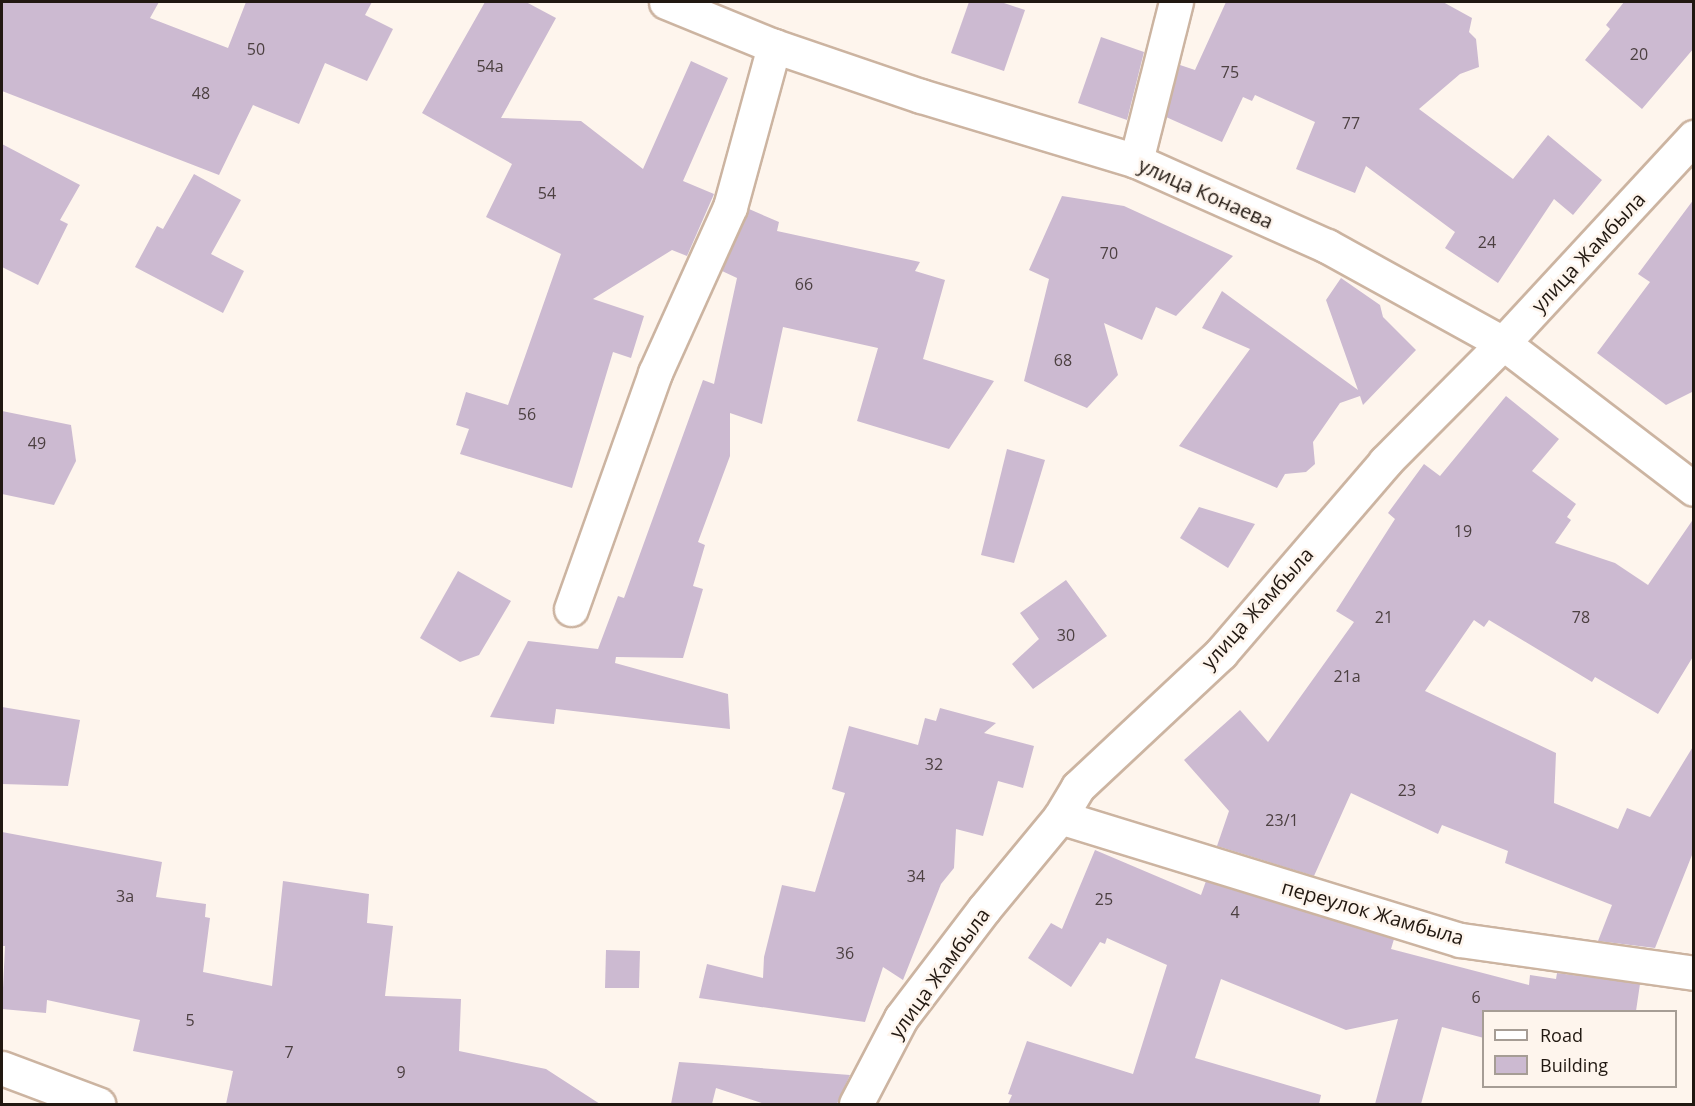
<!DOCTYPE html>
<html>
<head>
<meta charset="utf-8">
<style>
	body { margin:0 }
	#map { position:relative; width:1695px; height:1106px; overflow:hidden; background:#fef5ed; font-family:"Open Sans",sans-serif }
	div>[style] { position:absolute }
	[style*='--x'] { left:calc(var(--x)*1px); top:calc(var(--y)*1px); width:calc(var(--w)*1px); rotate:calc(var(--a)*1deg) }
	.building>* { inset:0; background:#ccbad1 }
	.roads { filter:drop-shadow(2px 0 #ccb4a1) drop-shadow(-2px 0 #ccb4a1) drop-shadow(0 2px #ccb4a1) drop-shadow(0 -2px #ccb4a1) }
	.street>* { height:33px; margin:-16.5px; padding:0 16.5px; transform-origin:16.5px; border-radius:16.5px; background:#fff }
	span { translate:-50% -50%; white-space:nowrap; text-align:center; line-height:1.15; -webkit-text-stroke:5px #fef5ed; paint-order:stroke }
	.number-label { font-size:16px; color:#4c4041 }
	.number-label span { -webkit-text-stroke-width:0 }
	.street-label { font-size:20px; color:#211811 }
	.frame { position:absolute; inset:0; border:3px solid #211811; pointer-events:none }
	.legend { position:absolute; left:1482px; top:1010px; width:195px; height:78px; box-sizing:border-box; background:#fef5ed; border:2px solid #a69d95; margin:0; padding:8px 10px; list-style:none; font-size:18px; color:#211811 }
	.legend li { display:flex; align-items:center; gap:12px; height:30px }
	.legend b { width:30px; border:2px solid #a69d95 }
</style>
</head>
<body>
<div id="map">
	<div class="building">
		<i style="clip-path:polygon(2px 2px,159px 2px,150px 18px,228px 48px,246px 2px,372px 2px,365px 15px,393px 29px,367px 81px,325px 63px,299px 124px,253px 105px,219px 175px,2px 91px)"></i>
		<i style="clip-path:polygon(485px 2px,526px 2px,556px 18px,501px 118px,581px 121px,643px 169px,691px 61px,728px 78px,683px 181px,714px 194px,687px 256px,672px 250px,593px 299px,644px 316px,631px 358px,613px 352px,572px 488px,460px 454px,469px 429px,456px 425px,466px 392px,508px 405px,561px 254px,486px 217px,512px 164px,422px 113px)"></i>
		<i style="clip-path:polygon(969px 2px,1001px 2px,1025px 10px,1004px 71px,951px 53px)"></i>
		<i style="clip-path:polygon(1226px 2px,1443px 2px,1472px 18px,1469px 32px,1476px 39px,1479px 67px,1460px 74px,1419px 109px,1513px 179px,1548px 135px,1602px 180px,1573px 215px,1554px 199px,1498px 283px,1445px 248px,1455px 232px,1366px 166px,1355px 193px,1296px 169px,1315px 122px,1255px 95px,1252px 101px,1243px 97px,1222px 142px,1166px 117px,1180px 65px,1195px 70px)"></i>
		<i style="clip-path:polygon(1624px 2px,1694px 2px,1694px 48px,1642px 109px,1585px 60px,1610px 29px,1606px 25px)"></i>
		<i style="clip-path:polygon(1101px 37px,1144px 52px,1127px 120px,1078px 103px)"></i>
		<i style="clip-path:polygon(2px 144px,80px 185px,60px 220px,68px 224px,38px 285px,2px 267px)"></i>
		<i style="clip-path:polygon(194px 174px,241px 200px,211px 254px,244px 271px,223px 313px,135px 267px,157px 226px,163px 229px)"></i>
		<i style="clip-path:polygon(1062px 196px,1124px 206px,1233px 256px,1176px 316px,1156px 307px,1142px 340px,1104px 323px,1118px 375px,1087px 408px,1024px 381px,1049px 279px,1029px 270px)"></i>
		<i style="clip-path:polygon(1694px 199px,1694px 391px,1666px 405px,1597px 353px,1650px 282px,1638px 274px)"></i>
		<i style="clip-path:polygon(749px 209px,779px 222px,777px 231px,920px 262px,915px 271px,945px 280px,923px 359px,994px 381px,949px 449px,857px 421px,878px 348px,783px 327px,762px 424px,730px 413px,730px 456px,698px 542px,705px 545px,693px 586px,703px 589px,683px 658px,616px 657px,615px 663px,728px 694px,730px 729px,556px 709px,554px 724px,490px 717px,528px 641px,598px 649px,618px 596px,624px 598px,703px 380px,714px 384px,737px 278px,722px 271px)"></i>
		<i style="clip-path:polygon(1341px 278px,1380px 305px,1383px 317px,1416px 350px,1363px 405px,1360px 396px,1340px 403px,1313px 442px,1315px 464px,1306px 472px,1285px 474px,1277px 488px,1179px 446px,1250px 349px,1202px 328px,1222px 291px,1358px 390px,1326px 300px)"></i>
		<i style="clip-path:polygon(1506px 396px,1559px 439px,1532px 471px,1576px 504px,1567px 517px,1571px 520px,1555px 543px,1615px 563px,1648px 585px,1694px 518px,1694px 655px,1658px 714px,1595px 677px,1592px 682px,1489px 620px,1484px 627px,1474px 620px,1425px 691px,1556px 753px,1554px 803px,1618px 829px,1627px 808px,1650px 817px,1694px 745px,1694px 850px,1655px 948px,1598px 941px,1612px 905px,1505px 863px,1508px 851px,1442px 825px,1438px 834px,1351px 793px,1314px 876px,1217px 846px,1229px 811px,1184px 760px,1240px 710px,1268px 742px,1354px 622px,1336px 611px,1395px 519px,1388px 513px,1424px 464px,1440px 476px)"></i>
		<i style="clip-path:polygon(2px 411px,71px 425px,76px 461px,54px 505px,2px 494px)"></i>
		<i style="clip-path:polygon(1007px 449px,1045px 460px,1014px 563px,981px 555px)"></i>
		<i style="clip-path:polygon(1199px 507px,1255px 524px,1228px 568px,1180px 538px)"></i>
		<i style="clip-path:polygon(458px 571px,511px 601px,479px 655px,460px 662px,420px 638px)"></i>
		<i style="clip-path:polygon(1066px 580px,1107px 636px,1033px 689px,1012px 664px,1039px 639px,1020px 613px)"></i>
		<i style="clip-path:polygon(2px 707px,80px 720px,68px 786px,2px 784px)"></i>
		<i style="clip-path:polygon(940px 708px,996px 723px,984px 733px,1034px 746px,1023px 788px,998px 781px,983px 836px,956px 829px,954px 868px,941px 884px,903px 980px,883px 967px,865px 1022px,699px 998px,707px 964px,763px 978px,764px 957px,782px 885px,815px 892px,845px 793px,832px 789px,849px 726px,918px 745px,925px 718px,936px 721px)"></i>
		<i style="clip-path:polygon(2px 832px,162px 862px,156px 897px,206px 904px,205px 917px,210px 918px,203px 972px,272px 986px,283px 881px,369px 894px,367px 923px,393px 926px,385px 996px,461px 999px,459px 1051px,546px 1069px,600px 1104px,226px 1104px,233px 1071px,133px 1051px,140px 1020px,47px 1000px,46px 1013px,2px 1009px,5px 946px,2px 946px)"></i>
		<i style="clip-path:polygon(1095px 850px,1201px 895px,1206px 881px,1394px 939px,1391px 949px,1529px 985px,1530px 975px,1556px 979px,1557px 973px,1640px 984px,1636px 1011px,1484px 1011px,1484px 1038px,1442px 1027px,1421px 1104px,1375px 1104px,1398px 1019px,1346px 1030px,1221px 979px,1195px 1058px,1321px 1095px,1319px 1104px,1008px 1104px,1012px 1095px,1008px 1094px,1027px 1041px,1133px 1074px,1167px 965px,1107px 938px,1105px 944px,1100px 942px,1071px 987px,1028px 958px,1051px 923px,1062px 929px)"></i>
		<i style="clip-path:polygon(606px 950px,640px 951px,639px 988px,605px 988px)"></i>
		<i style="clip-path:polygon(679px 1062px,722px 1065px,850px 1075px,837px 1104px,765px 1104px,716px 1088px,712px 1104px,671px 1104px)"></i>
	</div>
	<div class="roads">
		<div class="street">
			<i style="--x:666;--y:2;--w:117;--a:22.2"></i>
			<i style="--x:774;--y:46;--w:155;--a:18.8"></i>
			<i style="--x:921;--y:96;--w:225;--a:16.8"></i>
			<i style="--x:1136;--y:161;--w:209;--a:24"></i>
			<i style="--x:1327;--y:246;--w:201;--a:28.9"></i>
			<i style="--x:1503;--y:343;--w:240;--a:37.4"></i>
			<i style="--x:1136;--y:161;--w:164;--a:-75.9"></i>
			<i style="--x:571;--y:609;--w:251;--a:-70.4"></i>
			<i style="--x:655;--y:373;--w:182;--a:-65.7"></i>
			<i style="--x:730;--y:207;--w:167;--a:-74.7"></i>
			<i style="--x:1060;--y:817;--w:418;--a:17.1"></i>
			<i style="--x:1460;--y:940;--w:236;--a:8"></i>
			<i style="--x:2;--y:1068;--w:103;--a:20.6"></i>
			<i style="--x:856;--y:1104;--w:97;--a:-62.4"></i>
			<i style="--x:901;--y:1018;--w:137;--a:-52.7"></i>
			<i style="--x:984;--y:909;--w:119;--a:-50.4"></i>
			<i style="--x:1060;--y:817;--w:35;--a:-59"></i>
			<i style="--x:1078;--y:787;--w:196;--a:-43.1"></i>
			<i style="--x:1221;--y:653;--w:252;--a:-49.3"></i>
			<i style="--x:1385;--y:462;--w:168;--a:-45.2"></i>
			<i style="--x:1503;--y:343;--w:281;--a:-47.2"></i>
		</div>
	</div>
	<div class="number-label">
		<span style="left:256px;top:49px">50</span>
		<span style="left:1639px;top:54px">20</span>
		<span style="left:490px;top:66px">54а</span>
		<span style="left:1230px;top:72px">75</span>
		<span style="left:201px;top:93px">48</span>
		<span style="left:1351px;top:123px">77</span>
		<span style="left:547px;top:193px">54</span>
		<span style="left:1487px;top:242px">24</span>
		<span style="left:1109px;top:253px">70</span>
		<span style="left:804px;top:284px">66</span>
		<span style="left:1063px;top:360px">68</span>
		<span style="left:527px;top:414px">56</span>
		<span style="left:37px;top:443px">49</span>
		<span style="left:1463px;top:531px">19</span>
		<span style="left:1384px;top:617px">21</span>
		<span style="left:1581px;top:617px">78</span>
		<span style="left:1066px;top:635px">30</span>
		<span style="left:1347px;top:676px">21а</span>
		<span style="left:934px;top:764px">32</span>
		<span style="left:1407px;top:790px">23</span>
		<span style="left:1282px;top:820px">23/1</span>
		<span style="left:916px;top:876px">34</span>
		<span style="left:125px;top:896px">3а</span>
		<span style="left:1104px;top:899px">25</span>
		<span style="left:1235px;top:912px">4</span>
		<span style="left:845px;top:953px">36</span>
		<span style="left:1476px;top:997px">6</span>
		<span style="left:190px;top:1020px">5</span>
		<span style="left:289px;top:1052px">7</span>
		<span style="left:401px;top:1072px">9</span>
	</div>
	<div class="street-label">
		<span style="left:1206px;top:193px;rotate:24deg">улица Конаева</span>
		<span style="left:1588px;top:252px;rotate:-47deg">улица Жамбыла</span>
		<span style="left:1257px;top:608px;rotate:-48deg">улица Жамбыла</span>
		<span style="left:1373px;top:912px;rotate:16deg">переулок Жамбыла</span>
		<span style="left:939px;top:973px;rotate:-54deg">улица Жамбыла</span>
	</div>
	<div class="frame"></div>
	<ul class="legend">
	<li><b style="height:8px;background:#fff"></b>Road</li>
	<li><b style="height:16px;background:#ccbad1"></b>Building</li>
	</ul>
</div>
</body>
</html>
